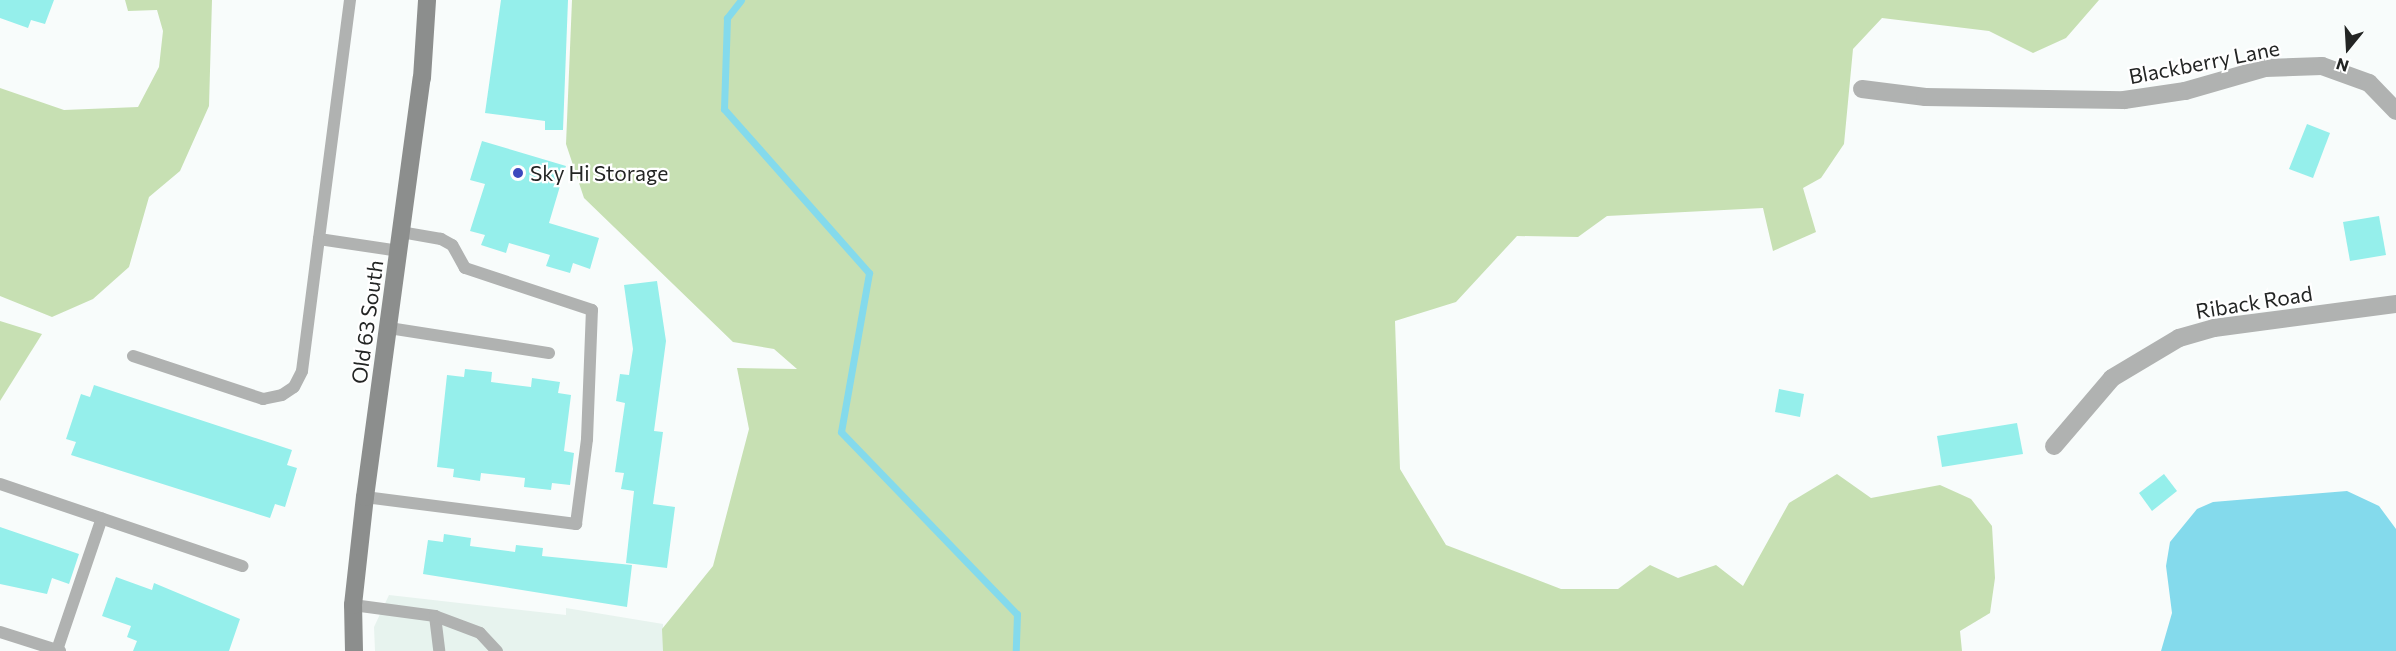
<!DOCTYPE html>
<html>
<head>
<meta charset="utf-8">
<style>
	body { margin:0 }
	#map { position:relative; width:2396px; height:651px; overflow:hidden; background:#f8fcfb; font-family:Commissioner,sans-serif }
	div>[style] { position:absolute }
	[style*='--x'] { left:calc(var(--x)*1px); top:calc(var(--y)*1px); width:calc(var(--w)*1px); rotate:calc(var(--a)*1deg) }
	.built>* { inset:0; background:#e7f3ee }
	.green>* { inset:0; background:#c7e0b3 }
	.water>* { inset:0; background:#84daec }
	.stream>* { height:7px; margin:-3.5px; padding:0 3.5px; transform-origin:3.5px; border-radius:3.5px; background:#84daec }
	.building>* { inset:0; background:#95efeb }
	.lane>* { height:12px; margin:-6px; padding:0 6px; transform-origin:6px; border-radius:6px; background:#b0b2b1 }
	.street>* { height:18px; margin:-9px; padding:0 9px; transform-origin:9px; border-radius:9px; background:#b0b2b1 }
	.secondary>* { height:18px; margin:-9px; padding:0 9px; transform-origin:9px; border-radius:9px; background:#8c8e8d }
	.dots>* { width:16px; height:16px; translate:-50% -50%; box-sizing:border-box; border:3px solid #fff; border-radius:50% }
	span { translate:-50% -50%; white-space:nowrap; text-align:center; line-height:1.15; -webkit-text-stroke:4.5px #fff; paint-order:stroke }
	.street-label { font-size:21px; color:#232524 }
	.poi-label { font-size:21px; color:#232524 }
	.left { translate:0 -50%; text-align:left }
	.north { position:absolute; left:2318px; top:18px; width:60px; height:60px; -webkit-text-stroke:4px #fff; paint-order:stroke; rotate:198deg; font-size:16px; font-weight:700; line-height:24px; text-align:center; color:#232524 }
	.north::after { content:''; display:block; margin:auto; width:21px; height:27px; background:#232524; clip-path:polygon(50% 0,100% 100%,50% 72%,0 100%) }
</style>
</head>
<body>
<div id="map">
	<div class="built">
		<i style="clip-path:polygon(389px 595px,566px 615px,566px 608px,663px 624px,663px 651px,375px 651px,374px 627px)"></i>
	</div>
	<div class="green">
		<i style="clip-path:polygon(125px 0,212px 0,209px 106px,180px 171px,149px 197px,129px 267px,93px 299px,52px 317px,0 296px,0 88px,64px 110px,138px 107px,159px 67px,163px 31px,157px 10px,128px 11px)"></i>
		<i style="clip-path:polygon(572px 0,2099px 0,2066px 38px,2033px 53px,1989px 31px,1882px 18px,1853px 49px,1844px 144px,1821px 178px,1803px 188px,1816px 232px,1773px 251px,1763px 208px,1607px 216px,1578px 237px,1517px 236px,1456px 302px,1395px 321px,1400px 469px,1446px 545px,1561px 589px,1618px 589px,1650px 565px,1678px 578px,1716px 565px,1743px 586px,1789px 503px,1837px 474px,1871px 498px,1940px 485px,1971px 499px,1992px 526px,1995px 578px,1990px 613px,1960px 631px,1962px 651px,663px 651px,662px 629px,713px 566px,749px 429px,737px 368px,797px 369px,774px 349px,733px 342px,584px 198px,566px 144px)"></i>
		<i style="clip-path:polygon(0 321px,42px 334px,0 401px)"></i>
	</div>
	<div class="water">
		<i style="clip-path:polygon(2347px 491px,2379px 506px,2396px 529px,2396px 651px,2161px 651px,2172px 613px,2166px 566px,2170px 542px,2197px 509px,2213px 502px)"></i>
	</div>
	<div class="stream">
		<i style="--x:741;--y:0;--w:23;--a:128"></i>
		<i style="--x:727;--y:18;--w:91;--a:91.9"></i>
		<i style="--x:724;--y:109;--w:219;--a:48.5"></i>
		<i style="--x:869;--y:273;--w:161;--a:100"></i>
		<i style="--x:841;--y:432;--w:253;--a:46"></i>
		<i style="--x:1017;--y:614;--w:37;--a:92"></i>
	</div>
	<div class="building">
		<i style="clip-path:polygon(0 0,54px 0,45px 24px,31px 20px,28px 28px,0 18px)"></i>
		<i style="clip-path:polygon(501px 0,568px 0,563px 130px,545px 130px,545px 121px,485px 113px)"></i>
		<i style="clip-path:polygon(2307px 124px,2330px 133px,2313px 178px,2289px 169px)"></i>
		<i style="clip-path:polygon(482px 141px,566px 166px,549px 223px,599px 238px,590px 269px,573px 263px,570px 273px,546px 266px,550px 255px,509px 243px,506px 253px,481px 245px,485px 235px,470px 231px,485px 184px,470px 180px)"></i>
		<i style="clip-path:polygon(2379px 216px,2386px 255px,2350px 261px,2343px 222px)"></i>
		<i style="clip-path:polygon(657px 281px,666px 341px,654px 431px,663px 432px,653px 504px,675px 507px,667px 568px,626px 563px,634px 491px,621px 489px,624px 473px,615px 472px,625px 403px,616px 401px,620px 374px,629px 375px,633px 349px,624px 285px)"></i>
		<i style="clip-path:polygon(465px 369px,492px 372px,491px 382px,531px 387px,532px 378px,560px 382px,558px 393px,571px 395px,564px 451px,574px 453px,570px 485px,552px 483px,551px 490px,524px 487px,525px 478px,481px 473px,480px 481px,453px 477px,454px 469px,437px 467px,447px 375px,464px 377px)"></i>
		<i style="clip-path:polygon(94px 385px,292px 450px,287px 465px,297px 468px,285px 507px,275px 504px,270px 518px,71px 455px,76px 442px,66px 439px,81px 394px,90px 397px)"></i>
		<i style="clip-path:polygon(1779px 389px,1804px 394px,1800px 417px,1775px 412px)"></i>
		<i style="clip-path:polygon(2017px 423px,2023px 454px,1942px 467px,1937px 436px)"></i>
		<i style="clip-path:polygon(2164px 474px,2177px 491px,2152px 511px,2139px 493px)"></i>
		<i style="clip-path:polygon(0 527px,79px 554px,69px 584px,52px 578px,47px 594px,0 584px)"></i>
		<i style="clip-path:polygon(444px 534px,471px 538px,470px 546px,515px 552px,516px 545px,543px 548px,542px 556px,632px 565px,627px 607px,423px 574px,428px 540px,443px 542px)"></i>
		<i style="clip-path:polygon(116px 577px,152px 590px,154px 583px,240px 619px,229px 651px,133px 651px,137px 641px,127px 637px,131px 626px,102px 616px)"></i>
	</div>
	<div class="lane">
		<i style="--x:350;--y:0;--w:241;--a:97.4"></i>
		<i style="--x:319;--y:239;--w:81;--a:8.5"></i>
		<i style="--x:389;--y:328;--w:162;--a:8.9"></i>
		<i style="--x:133;--y:356;--w:137;--a:18.3"></i>
		<i style="--x:263;--y:399;--w:19;--a:-12"></i>
		<i style="--x:282;--y:395;--w:14;--a:-34"></i>
		<i style="--x:294;--y:387;--w:18;--a:-63"></i>
		<i style="--x:302;--y:371;--w:133;--a:-82.7"></i>
		<i style="--x:0;--y:484;--w:256;--a:18.7"></i>
		<i style="--x:365;--y:497;--w:213;--a:7.3"></i>
		<i style="--x:576;--y:524;--w:86;--a:-82.6"></i>
		<i style="--x:587;--y:439;--w:129;--a:-87.8"></i>
		<i style="--x:592;--y:310;--w:134;--a:-161.7"></i>
		<i style="--x:465;--y:268;--w:26;--a:-119"></i>
		<i style="--x:452;--y:245;--w:13;--a:-151"></i>
		<i style="--x:441;--y:239;--w:40;--a:-170"></i>
		<i style="--x:353;--y:605;--w:83;--a:7.6"></i>
		<i style="--x:435;--y:616;--w:35;--a:83"></i>
		<i style="--x:435;--y:616;--w:48;--a:20.7"></i>
		<i style="--x:480;--y:633;--w:25;--a:47"></i>
		<i style="--x:0;--y:632;--w:63;--a:17.6"></i>
		<i style="--x:57;--y:650;--w:139;--a:-71.2"></i>
	</div>
	<div class="street">
		<i style="--x:1862;--y:89;--w:64;--a:7.2"></i>
		<i style="--x:1925;--y:97;--w:199;--a:0.9"></i>
		<i style="--x:2124;--y:100;--w:62;--a:-8.4"></i>
		<i style="--x:2185;--y:91;--w:83;--a:-16"></i>
		<i style="--x:2265;--y:68;--w:57;--a:-2"></i>
		<i style="--x:2322;--y:66;--w:50;--a:19.9"></i>
		<i style="--x:2369;--y:83;--w:39;--a:46"></i>
		<i style="--x:2054;--y:446;--w:89;--a:-49.5"></i>
		<i style="--x:2112;--y:378;--w:78;--a:-30.8"></i>
		<i style="--x:2179;--y:338;--w:36;--a:-16"></i>
		<i style="--x:2214;--y:328;--w:184;--a:-7.5"></i>
	</div>
	<div class="secondary">
		<i style="--x:354;--y:651;--w:46;--a:-91.2"></i>
		<i style="--x:353;--y:605;--w:109;--a:-83.7"></i>
		<i style="--x:365;--y:497;--w:423;--a:-82.3"></i>
		<i style="--x:422;--y:78;--w:78;--a:-86.3"></i>
	</div>
	<div class="dots">
		<i style="left:518px;top:173px;background:#3c49bd"></i>
	</div>
	<div class="street-label">
		<span style="left:2204px;top:62px;rotate:-11deg">Blackberry Lane</span>
		<span style="left:2254px;top:302px;rotate:-9deg">Riback Road</span>
		<span style="left:367px;top:322px;rotate:-82deg">Old 63 South</span>
	</div>
	<div class="poi-label">
		<span class="left" style="left:530px;top:173px">Sky Hi Storage</span>
	</div>
	<div class="north">N</div>
</div>
</body>
</html>
